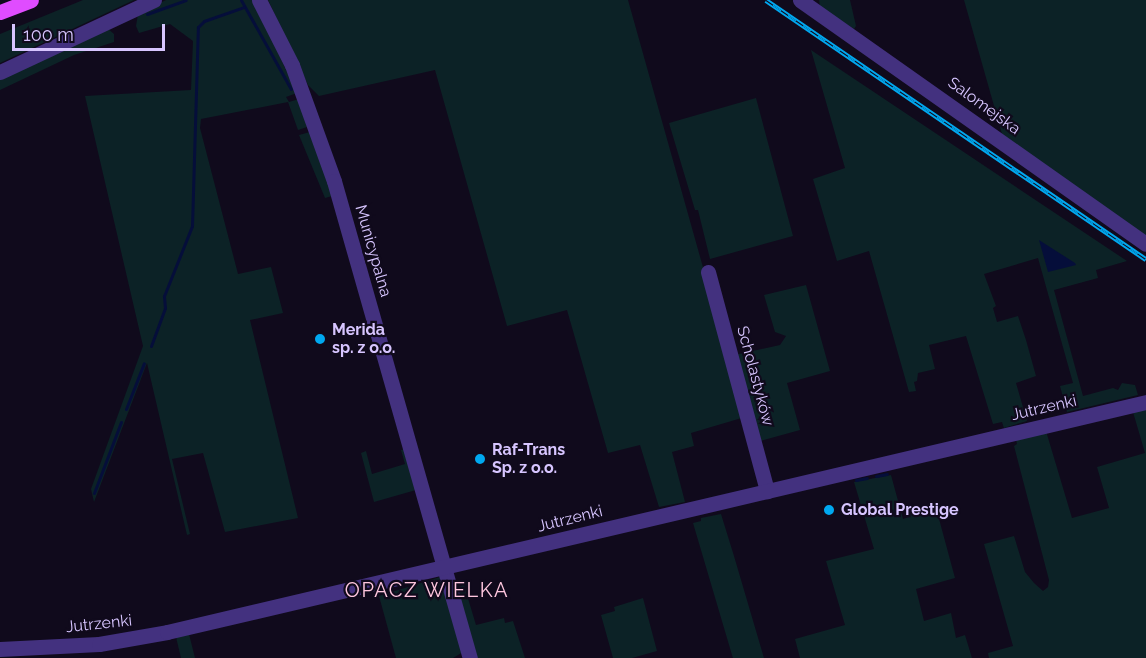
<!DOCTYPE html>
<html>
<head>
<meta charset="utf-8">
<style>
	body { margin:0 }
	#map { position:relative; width:1146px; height:658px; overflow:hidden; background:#100a1c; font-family:Raleway,sans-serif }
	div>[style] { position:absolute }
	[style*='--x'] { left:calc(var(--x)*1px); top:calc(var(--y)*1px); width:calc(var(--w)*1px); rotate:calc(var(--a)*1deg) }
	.green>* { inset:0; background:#0c2226 }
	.water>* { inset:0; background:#050e3a }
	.stream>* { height:3px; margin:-1.5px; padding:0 1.5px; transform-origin:1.5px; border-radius:1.5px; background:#050e3a }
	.minor>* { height:15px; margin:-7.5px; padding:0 7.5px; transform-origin:7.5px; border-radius:7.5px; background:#43317f }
	.major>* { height:15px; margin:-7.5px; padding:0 7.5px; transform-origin:7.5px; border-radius:7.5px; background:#e04cff }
	.rail>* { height:5px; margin-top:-2.5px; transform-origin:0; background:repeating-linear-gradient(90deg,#100a1c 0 9px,#00a8f0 0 18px); box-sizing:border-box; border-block:2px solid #00a8f0 }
	.dots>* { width:16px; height:16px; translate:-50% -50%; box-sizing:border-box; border:3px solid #100a1c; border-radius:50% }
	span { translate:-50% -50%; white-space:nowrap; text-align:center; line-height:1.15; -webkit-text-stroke:4.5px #100a1c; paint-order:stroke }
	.street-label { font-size:16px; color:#d7c5ff }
	.poi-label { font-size:16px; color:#d7c5ff; font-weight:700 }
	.left { translate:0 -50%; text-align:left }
	.quarter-label { font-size:20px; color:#ffc7df; letter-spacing:1.5px }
	.scale { position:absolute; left:12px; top:24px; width:153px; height:27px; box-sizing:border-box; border:3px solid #d7c5ff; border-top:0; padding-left:8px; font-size:18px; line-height:21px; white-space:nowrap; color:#d7c5ff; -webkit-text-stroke:4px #100a1c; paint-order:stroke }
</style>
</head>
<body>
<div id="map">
	<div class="green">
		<i style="clip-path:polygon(83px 0,134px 0,0 63px,0 34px)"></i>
		<i style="clip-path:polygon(166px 0,253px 0,297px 93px,286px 97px,289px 102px,299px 99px,307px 127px,298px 130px,288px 102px,201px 119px,200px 128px,238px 274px,271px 267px,283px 313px,250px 320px,298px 518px,225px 532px,203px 453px,172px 459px,190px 534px,187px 535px,147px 363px,94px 502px,91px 489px,143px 346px,85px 96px,191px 90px,193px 41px,170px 24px,139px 33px,136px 26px,138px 14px)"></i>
		<i style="clip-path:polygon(268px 0,628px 0,745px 417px,691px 433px,694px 446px,672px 452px,685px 502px,659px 507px,640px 445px,608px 453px,567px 310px,507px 326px,435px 70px,319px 96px,308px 85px)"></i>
		<i style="clip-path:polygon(819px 0,850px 0,856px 26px,854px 29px,820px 7px)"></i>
		<i style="clip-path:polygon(964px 0,1146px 0,1146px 236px,1002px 134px)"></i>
		<i style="clip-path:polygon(107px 28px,114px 34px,114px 42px,74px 55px,0 90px,0 78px)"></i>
		<i style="clip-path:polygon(811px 50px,1127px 261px,1096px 270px,1098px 278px,1054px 290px,1083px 396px,1113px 388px,1118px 390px,1122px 383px,1135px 385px,1138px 395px,1067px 412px,1060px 386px,1073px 383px,1038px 258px,984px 274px,996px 306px,993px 308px,997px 322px,1018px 316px,1026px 340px,1036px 376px,1016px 383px,1027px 421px,1004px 428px,1002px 422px,993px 424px,966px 336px,929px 345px,935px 369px,918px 373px,917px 381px,914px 382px,916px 391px,909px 392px,869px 251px,837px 261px,813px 179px,845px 168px)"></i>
		<i style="clip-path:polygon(756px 98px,793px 236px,710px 259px,698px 210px,695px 210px,669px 123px)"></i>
		<i style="clip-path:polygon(310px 132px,336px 195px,325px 198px,299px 135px)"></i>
		<i style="clip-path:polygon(806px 285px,830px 371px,787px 383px,800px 430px,757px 442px,734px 355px,780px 345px,786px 336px,775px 332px,764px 295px)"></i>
		<i style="clip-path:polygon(1146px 408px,1146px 658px,989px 658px,988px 653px,1013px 646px,984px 544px,1014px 536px,1025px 572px,1034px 583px,1043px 591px,1048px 587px,1049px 580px,1014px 446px,1017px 444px,1016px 439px,1046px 431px,1072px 518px,1109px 508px,1097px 467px,1145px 453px,1133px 412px)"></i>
		<i style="clip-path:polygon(405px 449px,416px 490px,374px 502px,361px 453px,366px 451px,372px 474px,405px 464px,401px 450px)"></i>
		<i style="clip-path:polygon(891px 475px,903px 519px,909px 517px,909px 511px,935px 504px,955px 578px,916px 589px,924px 621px,951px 613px,956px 638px,965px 635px,972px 658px,800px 658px,795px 639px,845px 625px,826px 561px,874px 549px,854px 482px)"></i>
		<i style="clip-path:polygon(721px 514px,734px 556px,764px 658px,733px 658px,732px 655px,693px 523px,701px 521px,701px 518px)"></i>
		<i style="clip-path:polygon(440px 577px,463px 652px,453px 658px,396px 658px,379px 596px)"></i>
		<i style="clip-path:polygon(464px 585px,476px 625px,504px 618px,505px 623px,513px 621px,525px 658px,476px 658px,455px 588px)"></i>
		<i style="clip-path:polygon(643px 598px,657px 651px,632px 658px,613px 658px,601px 615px,615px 611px,614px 607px)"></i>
		<i style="clip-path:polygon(189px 634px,195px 658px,181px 658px,176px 637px)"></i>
	</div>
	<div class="water">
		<i style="clip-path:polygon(1039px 240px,1075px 263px,1076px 265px,1048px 272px)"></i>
	</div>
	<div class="stream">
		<i style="--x:241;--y:0;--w:102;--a:60.7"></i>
		<i style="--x:147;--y:14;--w:41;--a:-19.7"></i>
		<i style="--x:151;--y:346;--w:40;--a:-69.8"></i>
		<i style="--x:165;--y:308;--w:12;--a:-95"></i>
		<i style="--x:164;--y:296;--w:75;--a:-68.2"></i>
		<i style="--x:192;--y:226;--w:199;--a:-88.3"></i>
		<i style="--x:198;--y:27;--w:8;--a:-45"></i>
		<i style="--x:204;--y:21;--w:42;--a:-19.3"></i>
		<i style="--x:126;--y:409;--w:49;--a:-68.6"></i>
		<i style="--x:876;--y:476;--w:11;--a:-10"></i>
		<i style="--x:856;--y:480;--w:11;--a:-10"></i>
		<i style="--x:94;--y:493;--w:76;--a:-69.2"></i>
	</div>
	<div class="minor">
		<i style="--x:259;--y:0;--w:73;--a:63.1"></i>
		<i style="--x:292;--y:65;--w:123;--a:70.1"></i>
		<i style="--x:334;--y:181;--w:496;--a:74.1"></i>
		<i style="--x:800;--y:0;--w:423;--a:35.2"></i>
		<i style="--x:0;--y:72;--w:170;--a:-25.1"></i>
		<i style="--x:708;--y:272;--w:227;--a:74.9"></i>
		<i style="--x:0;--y:649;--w:99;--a:-2.9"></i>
		<i style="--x:99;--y:644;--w:69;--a:-10"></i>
		<i style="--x:167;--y:632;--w:1006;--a:-13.22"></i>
	</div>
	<div class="major">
		<i style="--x:0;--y:12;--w:33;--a:-21"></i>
	</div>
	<div class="rail">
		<i style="--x:766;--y:0;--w:460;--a:34.3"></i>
	</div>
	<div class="dots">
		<i style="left:320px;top:339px;background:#00a8f0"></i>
		<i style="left:480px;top:459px;background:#00a8f0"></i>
		<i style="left:829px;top:510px;background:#00a8f0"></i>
	</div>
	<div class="street-label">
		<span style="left:984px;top:106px;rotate:36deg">Salomejska</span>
		<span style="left:373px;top:251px;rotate:74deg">Municypalna</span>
		<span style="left:755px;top:376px;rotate:75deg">Scholastyków</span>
		<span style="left:1044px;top:408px;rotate:-13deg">Jutrzenki</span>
		<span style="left:570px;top:519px;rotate:-14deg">Jutrzenki</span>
		<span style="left:99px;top:624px;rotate:-6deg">Jutrzenki</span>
	</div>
	<div class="poi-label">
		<span class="left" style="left:332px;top:339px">Merida<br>sp. z o.o.</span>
		<span class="left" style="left:492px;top:459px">Raf-Trans<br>Sp. z o.o.</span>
		<span class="left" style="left:841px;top:510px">Global Prestige</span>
	</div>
	<div class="quarter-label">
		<span style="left:427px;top:590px">OPACZ WIELKA</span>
	</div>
	<div class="scale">100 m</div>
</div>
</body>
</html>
